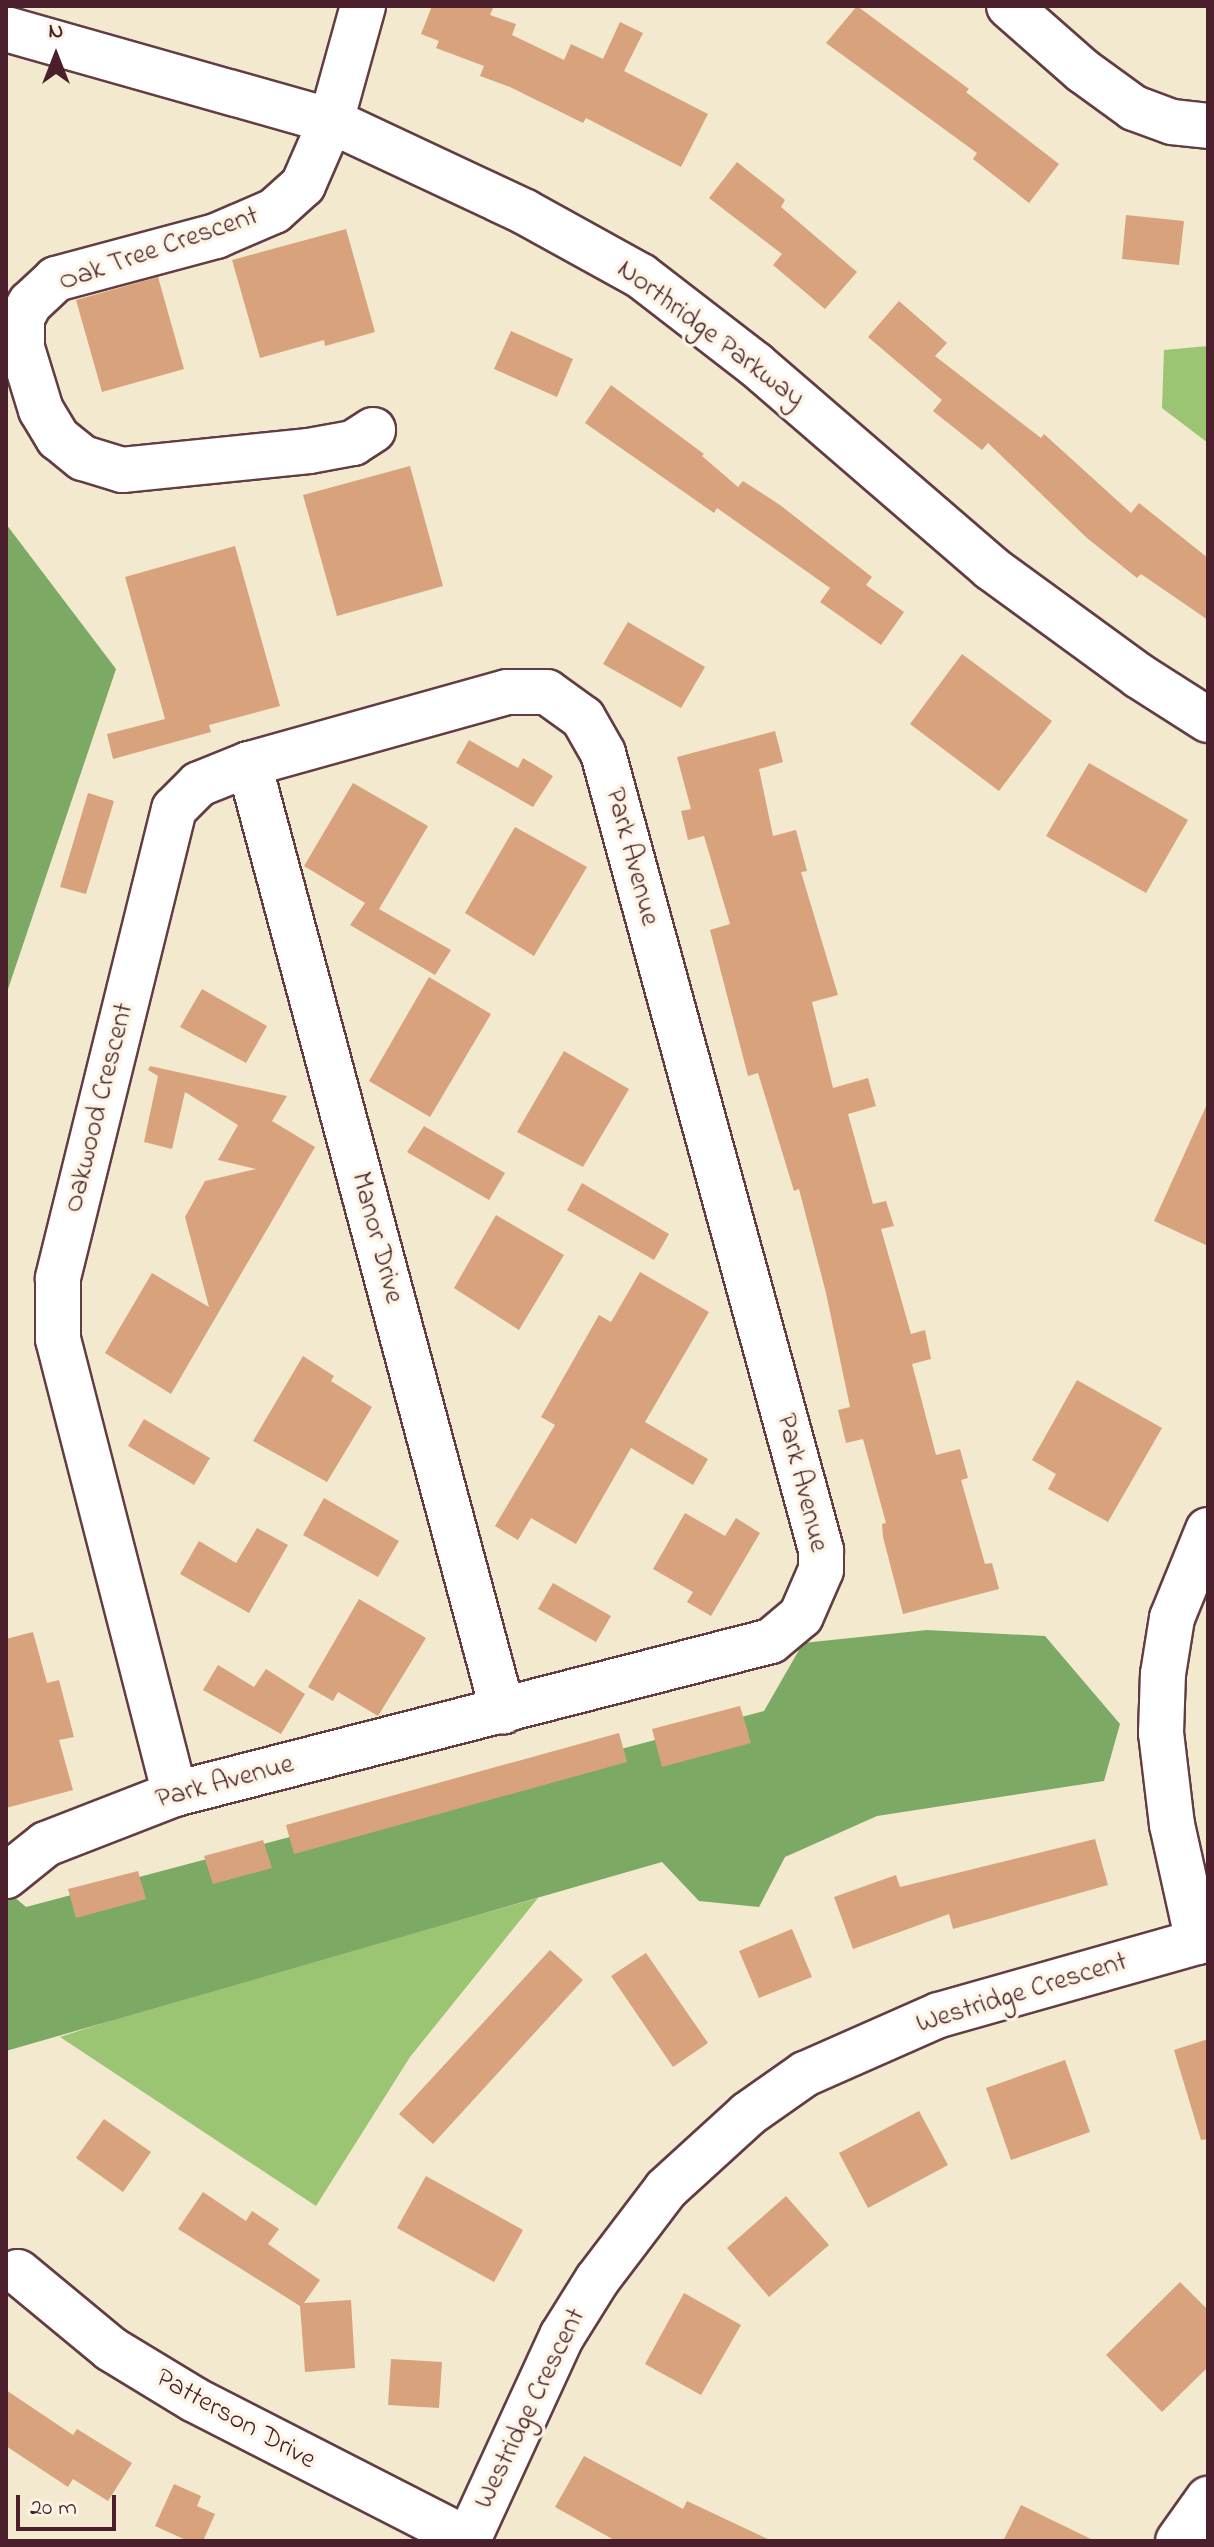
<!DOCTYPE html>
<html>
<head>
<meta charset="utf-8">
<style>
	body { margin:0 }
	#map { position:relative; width:1214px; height:2547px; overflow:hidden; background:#f2e9ce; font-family:"Indie Flower",sans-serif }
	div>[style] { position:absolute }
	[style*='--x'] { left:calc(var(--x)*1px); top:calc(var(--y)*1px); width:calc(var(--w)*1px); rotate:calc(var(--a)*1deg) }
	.green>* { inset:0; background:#9bc572 }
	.forest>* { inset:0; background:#7caa64 }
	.building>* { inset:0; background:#d8a37c }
	.roads { filter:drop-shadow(2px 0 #633d43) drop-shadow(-2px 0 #633d43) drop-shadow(0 2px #633d43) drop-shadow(0 -2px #633d43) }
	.minor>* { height:44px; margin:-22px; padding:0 22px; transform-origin:22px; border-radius:22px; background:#fff }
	span { translate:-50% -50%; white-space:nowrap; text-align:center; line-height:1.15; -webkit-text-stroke:7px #fcf5e5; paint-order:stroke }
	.street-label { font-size:28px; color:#4a1f2b }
	.frame { position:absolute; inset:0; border:8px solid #4a1f2b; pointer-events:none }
	.north { position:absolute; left:16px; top:16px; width:80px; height:80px; -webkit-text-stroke:6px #fcf5e5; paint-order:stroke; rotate:0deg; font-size:22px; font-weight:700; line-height:32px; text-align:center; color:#4a1f2b }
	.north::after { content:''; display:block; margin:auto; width:28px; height:36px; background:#4a1f2b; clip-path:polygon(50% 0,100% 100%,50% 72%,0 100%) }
	.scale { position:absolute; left:16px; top:2495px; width:100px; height:36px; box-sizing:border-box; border:4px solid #4a1f2b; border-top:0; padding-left:10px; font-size:24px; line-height:28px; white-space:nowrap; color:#4a1f2b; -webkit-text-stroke:6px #fcf5e5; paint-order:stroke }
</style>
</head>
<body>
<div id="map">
	<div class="green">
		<i style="clip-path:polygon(1208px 346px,1208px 443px,1162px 408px,1164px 350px)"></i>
		<i style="clip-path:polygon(538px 1898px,410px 2057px,316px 2206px,60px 2037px,155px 2006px)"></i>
	</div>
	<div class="forest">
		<i style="clip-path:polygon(6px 524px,116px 669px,6px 995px)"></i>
		<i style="clip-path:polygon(927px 1630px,1045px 1636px,1120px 1724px,1104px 1781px,877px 1816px,785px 1857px,759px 1907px,699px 1901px,662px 1862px,6px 2051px,6px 1890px,26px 1907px,764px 1711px,803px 1643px)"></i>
	</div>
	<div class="building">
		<i style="clip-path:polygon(432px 6px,494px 6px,490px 15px,516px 24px,512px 35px,564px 60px,571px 44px,603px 59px,620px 22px,643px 33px,624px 71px,708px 114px,681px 167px,586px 118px,583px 123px,510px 87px,480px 76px,484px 66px,436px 48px,439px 41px,421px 34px)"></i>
		<i style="clip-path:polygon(857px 6px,969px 89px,966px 92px,1059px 164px,1029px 203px,973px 159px,977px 153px,826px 43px)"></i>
		<i style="clip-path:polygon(737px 162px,785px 200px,781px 207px,857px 272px,825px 309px,773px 265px,782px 254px,709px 198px)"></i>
		<i style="clip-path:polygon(1126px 215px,1184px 221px,1179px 265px,1122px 259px)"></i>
		<i style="clip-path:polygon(346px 229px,375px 332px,325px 346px,324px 340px,260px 358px,232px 260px)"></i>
		<i style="clip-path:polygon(158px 277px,184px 369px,102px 392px,76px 300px)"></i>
		<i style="clip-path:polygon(899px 301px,947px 343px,935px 356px,1041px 438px,1044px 434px,1131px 513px,1139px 503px,1208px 558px,1208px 620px,1141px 574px,1137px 578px,1087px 538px,988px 443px,982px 450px,933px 411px,942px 400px,868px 337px)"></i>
		<i style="clip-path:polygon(511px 331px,573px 359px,557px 397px,494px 369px)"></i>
		<i style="clip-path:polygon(611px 385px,704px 454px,702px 456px,738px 487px,743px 481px,780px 505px,872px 577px,866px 585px,904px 612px,881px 645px,820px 602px,830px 588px,717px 508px,714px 513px,585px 423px)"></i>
		<i style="clip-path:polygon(410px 466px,443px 586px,337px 616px,303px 495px)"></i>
		<i style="clip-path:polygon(235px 546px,280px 706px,209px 725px,211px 732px,113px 759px,107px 734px,165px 719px,125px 577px)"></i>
		<i style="clip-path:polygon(628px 622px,705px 667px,681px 708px,603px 664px)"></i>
		<i style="clip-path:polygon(962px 654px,1052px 721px,999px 791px,910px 724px)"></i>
		<i style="clip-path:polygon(775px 731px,783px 762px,759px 769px,773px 836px,796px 830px,807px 871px,801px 872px,838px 995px,812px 1002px,833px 1088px,868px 1078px,876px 1106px,848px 1114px,873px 1204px,886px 1201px,894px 1226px,881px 1229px,911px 1334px,925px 1330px,931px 1359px,912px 1364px,936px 1455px,960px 1449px,968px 1478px,961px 1480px,985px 1564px,992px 1563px,999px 1589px,903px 1614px,883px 1537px,882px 1524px,886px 1523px,863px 1439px,846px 1443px,838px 1410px,850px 1407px,826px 1293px,799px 1189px,794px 1191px,758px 1073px,748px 1076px,710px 930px,730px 924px,704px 836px,688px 840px,681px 811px,691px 809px,677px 757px)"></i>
		<i style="clip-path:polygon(469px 740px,518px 768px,523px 758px,553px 776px,533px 807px,456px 763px)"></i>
		<i style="clip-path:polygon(1089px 763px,1188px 820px,1146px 893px,1046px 836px)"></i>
		<i style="clip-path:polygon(353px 783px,428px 826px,379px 909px,451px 950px,435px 975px,350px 925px,365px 903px,304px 866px)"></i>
		<i style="clip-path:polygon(88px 793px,114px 801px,86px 894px,60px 887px)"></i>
		<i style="clip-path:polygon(515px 827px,587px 867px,534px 956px,465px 913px)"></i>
		<i style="clip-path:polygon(429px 977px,491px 1014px,430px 1117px,369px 1081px)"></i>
		<i style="clip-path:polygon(202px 989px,267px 1026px,246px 1063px,180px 1027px)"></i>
		<i style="clip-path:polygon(564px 1051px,629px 1089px,583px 1167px,517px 1132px)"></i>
		<i style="clip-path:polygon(150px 1066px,287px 1096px,272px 1121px,315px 1147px,171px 1394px,105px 1353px,152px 1273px,209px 1307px,185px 1217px,205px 1181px,256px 1169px,218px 1160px,238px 1125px,185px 1092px,172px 1149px,144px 1142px,158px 1076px,148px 1070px)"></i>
		<i style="clip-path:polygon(1208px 1102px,1208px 1246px,1154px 1221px)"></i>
		<i style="clip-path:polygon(424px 1126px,505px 1173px,489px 1200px,407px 1152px)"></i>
		<i style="clip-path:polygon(582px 1183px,669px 1234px,654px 1260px,567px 1210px)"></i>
		<i style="clip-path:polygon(496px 1215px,564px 1255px,519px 1330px,454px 1288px)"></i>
		<i style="clip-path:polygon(640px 1272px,709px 1312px,645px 1422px,708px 1459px,693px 1485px,631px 1448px,576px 1544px,531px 1518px,518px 1540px,495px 1526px,555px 1425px,541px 1417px,599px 1315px,611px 1322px)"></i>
		<i style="clip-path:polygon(303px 1356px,334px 1376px,331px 1381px,372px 1407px,327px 1482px,253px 1441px)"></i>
		<i style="clip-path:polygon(1077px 1380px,1162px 1428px,1108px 1522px,1048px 1489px,1056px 1474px,1032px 1460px)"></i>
		<i style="clip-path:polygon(144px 1419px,210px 1458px,194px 1485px,128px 1446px)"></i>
		<i style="clip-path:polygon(324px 1498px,399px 1541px,378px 1577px,303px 1535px)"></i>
		<i style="clip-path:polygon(685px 1513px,725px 1536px,736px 1518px,760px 1533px,711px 1616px,687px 1602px,693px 1592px,653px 1569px)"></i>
		<i style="clip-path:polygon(257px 1528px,288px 1545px,249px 1613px,180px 1574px,199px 1541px,236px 1563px)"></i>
		<i style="clip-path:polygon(553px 1583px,611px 1616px,596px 1642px,538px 1609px)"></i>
		<i style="clip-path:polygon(359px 1599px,426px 1638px,378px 1716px,338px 1692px,333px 1701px,308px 1687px)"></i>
		<i style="clip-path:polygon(33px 1632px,47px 1683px,59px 1680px,74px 1737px,59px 1740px,73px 1790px,6px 1808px,6px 1639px)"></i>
		<i style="clip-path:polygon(218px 1665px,254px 1687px,266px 1669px,305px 1694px,281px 1734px,203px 1690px)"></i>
		<i style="clip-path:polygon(740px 1706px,751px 1743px,662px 1767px,652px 1729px)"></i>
		<i style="clip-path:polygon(619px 1733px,627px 1762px,294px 1854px,286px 1825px)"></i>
		<i style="clip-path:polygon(1095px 1839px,1108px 1885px,953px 1929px,949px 1914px,853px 1949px,834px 1897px,896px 1875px,900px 1887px)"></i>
		<i style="clip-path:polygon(263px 1840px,272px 1868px,213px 1884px,204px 1856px)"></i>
		<i style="clip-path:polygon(138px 1871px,146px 1899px,76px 1918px,68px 1889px)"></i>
		<i style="clip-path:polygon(792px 1929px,812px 1977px,759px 1998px,739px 1951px)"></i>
		<i style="clip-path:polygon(550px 1950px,583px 1980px,433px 2144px,399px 2114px)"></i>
		<i style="clip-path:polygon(646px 1953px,708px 2043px,673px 2067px,611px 1976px)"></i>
		<i style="clip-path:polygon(1208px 2039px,1208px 2139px,1201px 2140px,1174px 2050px)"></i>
		<i style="clip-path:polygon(1065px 2060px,1090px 2132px,1011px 2160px,986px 2088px)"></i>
		<i style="clip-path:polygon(919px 2111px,948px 2165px,868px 2208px,839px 2153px)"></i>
		<i style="clip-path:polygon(104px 2119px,151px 2152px,123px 2192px,76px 2158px)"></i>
		<i style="clip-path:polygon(426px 2176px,523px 2230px,494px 2282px,397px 2228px)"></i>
		<i style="clip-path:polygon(203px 2192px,246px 2221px,252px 2211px,279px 2229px,268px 2244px,320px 2280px,304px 2303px,351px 2300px,355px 2368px,305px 2372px,300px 2306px,178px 2229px)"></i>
		<i style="clip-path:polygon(786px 2196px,829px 2245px,769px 2297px,727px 2248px)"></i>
		<i style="clip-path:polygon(1180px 2282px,1208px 2310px,1208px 2367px,1162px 2412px,1106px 2355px)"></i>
		<i style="clip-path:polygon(684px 2293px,741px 2325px,701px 2395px,645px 2364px)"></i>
		<i style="clip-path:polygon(391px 2359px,442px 2362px,439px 2408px,388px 2405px)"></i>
		<i style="clip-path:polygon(6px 2390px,73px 2435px,77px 2429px,132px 2463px,108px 2501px,73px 2479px,68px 2487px,6px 2446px)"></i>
		<i style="clip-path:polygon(584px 2456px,683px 2509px,687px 2501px,772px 2541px,616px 2541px,555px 2507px)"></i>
		<i style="clip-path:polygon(174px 2484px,201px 2496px,197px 2506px,215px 2514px,203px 2541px,188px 2541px,155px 2526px)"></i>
		<i style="clip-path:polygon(1021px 2505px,1095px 2541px,1003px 2541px)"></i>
	</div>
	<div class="roads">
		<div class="minor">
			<i style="--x:363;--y:6;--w:119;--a:105.5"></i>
			<i style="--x:331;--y:121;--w:70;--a:113.6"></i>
			<i style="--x:303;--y:185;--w:39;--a:138"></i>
			<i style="--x:274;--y:211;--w:63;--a:156.7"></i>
			<i style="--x:216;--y:236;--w:166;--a:165"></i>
			<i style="--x:56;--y:279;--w:35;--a:137"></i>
			<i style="--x:30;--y:303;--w:17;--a:118"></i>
			<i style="--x:22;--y:318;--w:30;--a:90"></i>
			<i style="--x:22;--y:348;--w:65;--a:73"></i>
			<i style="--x:41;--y:410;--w:33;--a:59"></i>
			<i style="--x:58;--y:438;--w:32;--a:39"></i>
			<i style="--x:83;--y:458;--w:41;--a:17.1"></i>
			<i style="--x:122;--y:470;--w:188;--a:-5.8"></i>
			<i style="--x:309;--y:451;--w:45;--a:-10.3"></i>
			<i style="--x:353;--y:443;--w:24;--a:-33"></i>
			<i style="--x:1009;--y:6;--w:98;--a:41.3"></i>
			<i style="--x:1083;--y:71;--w:63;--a:36"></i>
			<i style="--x:1134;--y:108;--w:40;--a:20.2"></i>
			<i style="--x:1172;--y:122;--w:36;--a:6"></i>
			<i style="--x:6;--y:29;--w:338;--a:15.8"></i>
			<i style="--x:331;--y:121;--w:214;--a:25.1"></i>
			<i style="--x:525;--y:212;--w:132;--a:28.9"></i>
			<i style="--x:641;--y:276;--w:144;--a:37.7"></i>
			<i style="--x:755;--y:364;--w:312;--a:40.8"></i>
			<i style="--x:991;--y:568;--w:183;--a:36.1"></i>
			<i style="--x:1139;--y:676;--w:82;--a:32.5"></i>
			<i style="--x:249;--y:764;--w:981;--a:75"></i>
			<i style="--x:6;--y:1876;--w:51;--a:-38.7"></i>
			<i style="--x:46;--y:1844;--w:138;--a:-21.2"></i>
			<i style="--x:175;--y:1794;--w:615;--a:-14.4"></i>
			<i style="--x:771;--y:1641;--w:39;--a:-40"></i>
			<i style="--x:801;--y:1616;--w:50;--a:-66.5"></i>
			<i style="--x:821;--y:1570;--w:20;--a:-90"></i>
			<i style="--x:821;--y:1550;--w:826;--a:-105.3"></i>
			<i style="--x:603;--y:753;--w:40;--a:-119.7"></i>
			<i style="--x:583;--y:718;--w:44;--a:-144.2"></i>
			<i style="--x:547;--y:692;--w:40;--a:180"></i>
			<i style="--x:507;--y:692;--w:268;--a:164.4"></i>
			<i style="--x:249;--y:764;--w:54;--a:158.2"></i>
			<i style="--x:199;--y:784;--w:35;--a:135"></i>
			<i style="--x:174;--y:809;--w:484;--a:103.9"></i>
			<i style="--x:58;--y:1279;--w:60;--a:90"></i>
			<i style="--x:58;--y:1339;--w:470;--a:75.6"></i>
			<i style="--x:1198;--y:1942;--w:120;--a:-102.5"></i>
			<i style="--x:1172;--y:1825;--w:93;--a:-96.8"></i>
			<i style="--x:1161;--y:1733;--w:59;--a:-88.1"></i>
			<i style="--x:1163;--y:1674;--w:57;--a:-80.9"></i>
			<i style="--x:1172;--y:1618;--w:95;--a:-67.8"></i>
			<i style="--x:18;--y:2272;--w:121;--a:39.6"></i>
			<i style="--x:111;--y:2349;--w:98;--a:31.3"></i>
			<i style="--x:195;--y:2400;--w:309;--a:27.1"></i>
			<i style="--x:468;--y:2540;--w:225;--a:-65.3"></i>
			<i style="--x:562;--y:2336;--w:66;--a:-58"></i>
			<i style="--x:597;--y:2280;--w:114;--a:-52.8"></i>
			<i style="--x:666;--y:2189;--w:111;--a:-42.4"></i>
			<i style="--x:748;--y:2114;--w:70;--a:-35.1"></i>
			<i style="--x:805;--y:2074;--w:146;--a:-23.8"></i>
			<i style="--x:939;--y:2015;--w:280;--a:-15.8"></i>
			<i style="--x:1178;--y:2541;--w:52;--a:-54.5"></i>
		</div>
	</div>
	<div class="street-label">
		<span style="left:159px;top:250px;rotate:-19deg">Oak Tree Crescent</span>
		<span style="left:710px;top:335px;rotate:37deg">Northridge Parkway</span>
		<span style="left:631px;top:857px;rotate:75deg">Park Avenue</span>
		<span style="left:100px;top:1108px;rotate:-76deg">Oakwood Crescent</span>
		<span style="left:376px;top:1238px;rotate:75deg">Manor Drive</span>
		<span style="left:801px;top:1483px;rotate:76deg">Park Avenue</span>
		<span style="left:225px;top:1783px;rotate:-15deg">Park Avenue</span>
		<span style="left:1022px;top:1994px;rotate:-17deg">Westridge Crescent</span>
		<span style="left:531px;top:2409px;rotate:-64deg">Westridge Crescent</span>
		<span style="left:235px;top:2420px;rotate:29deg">Patterson Drive</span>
	</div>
	<div class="frame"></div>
	<div class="north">N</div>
	<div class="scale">20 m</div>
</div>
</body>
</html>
